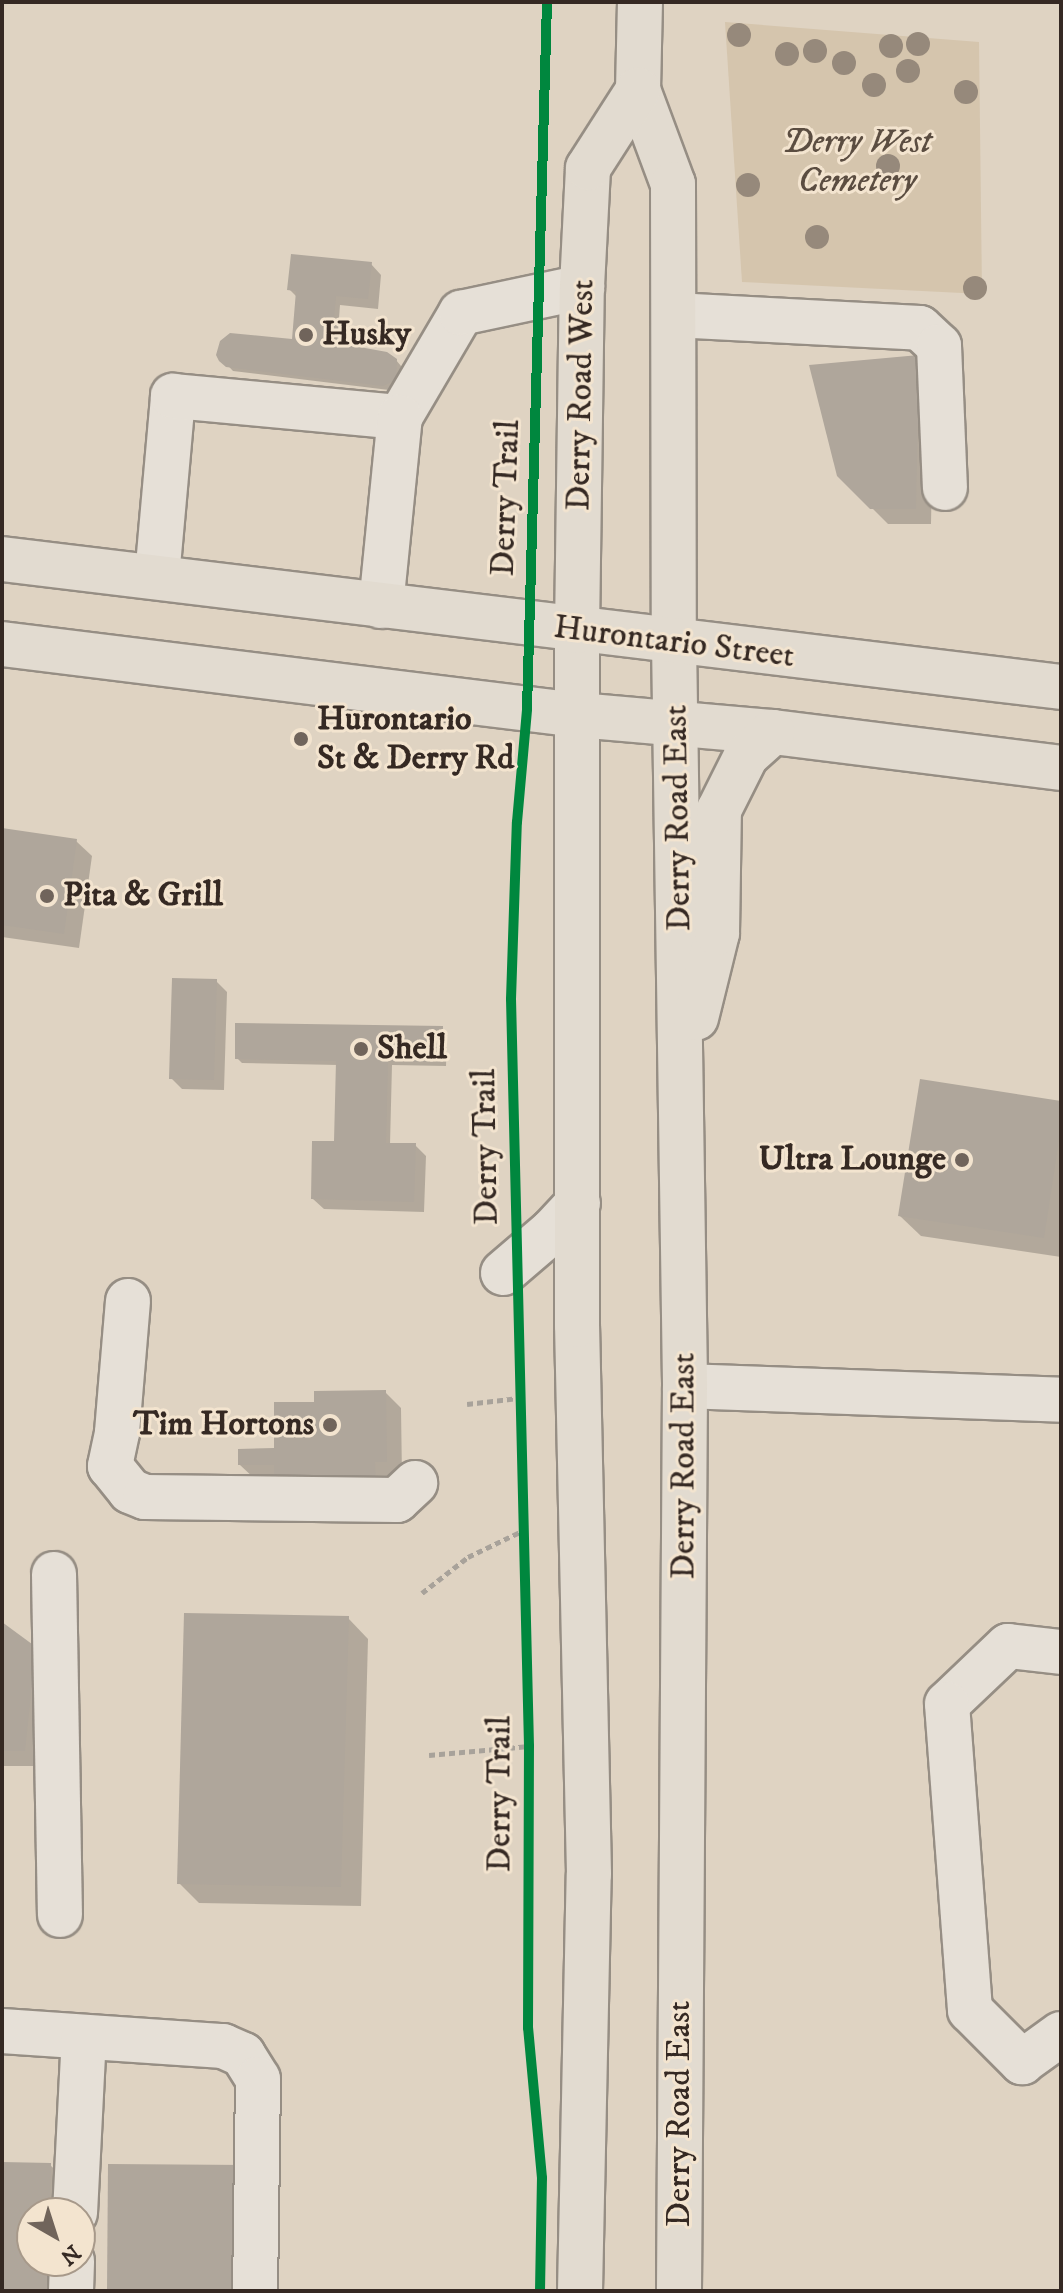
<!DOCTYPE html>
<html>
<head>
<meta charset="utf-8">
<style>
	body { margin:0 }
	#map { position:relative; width:1063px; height:2293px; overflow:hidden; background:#dfd3c2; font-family:"IM FELL DW Pica",serif }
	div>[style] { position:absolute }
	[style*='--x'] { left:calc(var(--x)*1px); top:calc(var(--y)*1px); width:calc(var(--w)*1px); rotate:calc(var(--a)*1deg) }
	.green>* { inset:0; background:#d5c5ad }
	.shadow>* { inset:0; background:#0003 }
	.building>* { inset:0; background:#afa69b }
	.path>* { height:5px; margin-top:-2.5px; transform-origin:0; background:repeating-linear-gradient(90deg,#a8a29a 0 6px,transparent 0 10px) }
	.roads { filter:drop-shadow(2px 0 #968e84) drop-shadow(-2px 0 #968e84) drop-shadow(0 2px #968e84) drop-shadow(0 -2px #968e84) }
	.minor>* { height:44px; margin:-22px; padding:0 22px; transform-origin:22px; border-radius:22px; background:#e6e0d7 }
	.major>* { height:44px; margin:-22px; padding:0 22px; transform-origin:22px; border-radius:22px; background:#e2dbd0 }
	.cycleway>* { height:10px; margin:-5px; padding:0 5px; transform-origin:5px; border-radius:5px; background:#00873e }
	.trees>* { width:24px; height:24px; margin:-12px; border-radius:50%; background:#96897b }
	.dots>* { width:22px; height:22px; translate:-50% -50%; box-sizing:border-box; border:4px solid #f3e4cf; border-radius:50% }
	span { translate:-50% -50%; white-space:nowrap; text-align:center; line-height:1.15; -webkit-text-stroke:6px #f3e4cf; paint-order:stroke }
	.park-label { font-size:34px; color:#5b4d41; font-style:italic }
	.poi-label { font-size:34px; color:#352923; font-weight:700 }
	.left { translate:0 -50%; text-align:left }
	.right { translate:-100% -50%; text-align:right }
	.street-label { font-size:34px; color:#352923 }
	.frame { position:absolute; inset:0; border:4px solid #352923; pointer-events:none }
	.north { position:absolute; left:16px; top:2197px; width:80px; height:80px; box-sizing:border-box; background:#f3e4cf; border:2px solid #a7998a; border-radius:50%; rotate:141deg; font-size:22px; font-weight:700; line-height:32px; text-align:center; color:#352923 }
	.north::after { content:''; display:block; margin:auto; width:28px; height:36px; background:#70645b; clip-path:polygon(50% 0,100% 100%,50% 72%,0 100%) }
</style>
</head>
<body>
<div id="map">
	<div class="green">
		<i style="clip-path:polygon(725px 22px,979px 42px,982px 294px,742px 282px)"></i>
	</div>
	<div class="shadow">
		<i style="clip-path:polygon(371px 264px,381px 275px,378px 309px,340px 305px,337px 345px,396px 360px,401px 366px,400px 385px,389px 390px,233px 371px,218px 355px,294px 341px,298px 298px,289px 289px)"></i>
		<i style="clip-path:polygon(812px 367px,934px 373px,931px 524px,888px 524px,839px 475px)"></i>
		<i style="clip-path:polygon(2px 830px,76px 841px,92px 856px,79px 948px,2px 937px)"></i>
		<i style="clip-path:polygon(216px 981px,227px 992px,224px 1090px,182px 1089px,171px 1078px)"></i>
		<i style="clip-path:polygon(442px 1028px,447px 1033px,446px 1066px,392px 1065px,390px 1145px,415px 1145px,426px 1156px,424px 1212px,324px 1209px,313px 1199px,339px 1144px,338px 1065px,242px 1063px,237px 1058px)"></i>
		<i style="clip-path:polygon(1061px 1103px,1061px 1257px,921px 1236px,900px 1216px)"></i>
		<i style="clip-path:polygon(385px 1392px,401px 1408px,402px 1477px,391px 1501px,256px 1480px,240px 1465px,276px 1450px,316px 1404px)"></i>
		<i style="clip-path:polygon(348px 1618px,368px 1639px,361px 1906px,199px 1903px,179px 1883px)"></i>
		<i style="clip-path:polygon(2px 1624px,35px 1649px,40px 1766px,2px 1766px)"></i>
		<i style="clip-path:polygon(2px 2164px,50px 2165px,66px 2180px,65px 2213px,32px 2213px,32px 2261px,65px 2261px,64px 2291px,2px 2291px)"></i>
	</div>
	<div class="building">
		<i style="clip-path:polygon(291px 254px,372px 262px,368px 299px,336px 296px,332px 342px,387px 352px,397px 359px,396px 380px,383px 386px,226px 367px,219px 361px,216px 355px,220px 341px,230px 333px,292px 339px,296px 291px,287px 290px)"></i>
		<i style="clip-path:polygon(919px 355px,916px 509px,870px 509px,837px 476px,809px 365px)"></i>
		<i style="clip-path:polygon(2px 828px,77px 839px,64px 934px,2px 925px)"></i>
		<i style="clip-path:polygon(172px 978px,217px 979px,214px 1080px,169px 1079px)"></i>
		<i style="clip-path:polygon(235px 1023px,443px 1026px,442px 1062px,388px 1061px,386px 1143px,416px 1143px,414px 1202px,311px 1199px,312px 1141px,334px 1141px,336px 1061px,235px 1059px)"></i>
		<i style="clip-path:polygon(920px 1079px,1061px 1101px,1061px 1127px,1044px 1238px,898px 1216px)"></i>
		<i style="clip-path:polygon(386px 1390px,387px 1462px,375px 1462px,376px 1486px,274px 1488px,274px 1465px,238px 1465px,238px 1449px,274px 1448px,274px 1402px,314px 1402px,314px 1391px)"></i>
		<i style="clip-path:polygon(184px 1613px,349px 1616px,341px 1887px,177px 1884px)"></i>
		<i style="clip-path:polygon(2px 1622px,36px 1647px,25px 1751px,2px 1751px)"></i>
		<i style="clip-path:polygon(2px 2162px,51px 2163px,50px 2213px,32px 2213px,32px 2261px,49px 2261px,49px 2291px,2px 2291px)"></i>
		<i style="clip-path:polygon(108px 2164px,247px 2165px,246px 2291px,107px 2291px)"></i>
	</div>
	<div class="path">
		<i style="--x:467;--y:1404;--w:51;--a:-6.7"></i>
		<i style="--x:422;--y:1593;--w:58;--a:-38"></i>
		<i style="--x:468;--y:1557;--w:60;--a:-25.7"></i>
		<i style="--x:429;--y:1755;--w:100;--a:-5.1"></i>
	</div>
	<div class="roads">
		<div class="minor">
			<i style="--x:674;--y:315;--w:246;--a:3"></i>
			<i style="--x:920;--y:328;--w:26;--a:43"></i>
			<i style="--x:939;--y:346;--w:142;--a:87.6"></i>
			<i style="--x:157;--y:577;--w:182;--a:-84.9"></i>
			<i style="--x:173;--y:396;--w:228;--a:5.3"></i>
			<i style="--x:400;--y:417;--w:121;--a:-59.6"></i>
			<i style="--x:461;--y:313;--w:124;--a:-12.1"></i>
			<i style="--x:381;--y:606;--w:190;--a:-84.3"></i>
			<i style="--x:503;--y:1273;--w:65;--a:-40.6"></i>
			<i style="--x:552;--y:1231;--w:38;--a:-47"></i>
			<i style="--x:128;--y:1301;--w:132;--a:94.8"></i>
			<i style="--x:117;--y:1433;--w:34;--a:102"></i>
			<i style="--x:110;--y:1466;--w:32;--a:51"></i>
			<i style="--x:130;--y:1491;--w:16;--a:22"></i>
			<i style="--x:145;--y:1497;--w:252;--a:0.7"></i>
			<i style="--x:397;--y:1500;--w:25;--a:-43"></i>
			<i style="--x:685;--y:1386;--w:376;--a:2.1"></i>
			<i style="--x:54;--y:1574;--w:341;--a:89"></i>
			<i style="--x:1061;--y:1652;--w:53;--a:-173.5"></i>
			<i style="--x:1008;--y:1646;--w:84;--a:136.4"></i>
			<i style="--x:947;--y:1704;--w:307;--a:85.7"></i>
			<i style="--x:970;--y:2010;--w:74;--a:45"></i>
			<i style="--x:1022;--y:2062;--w:48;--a:-35.7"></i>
			<i style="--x:2;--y:2031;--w:222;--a:3.9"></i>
			<i style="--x:223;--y:2046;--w:22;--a:24"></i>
			<i style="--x:243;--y:2055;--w:28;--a:58"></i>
			<i style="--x:258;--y:2079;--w:212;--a:90.8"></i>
			<i style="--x:75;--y:2213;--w:176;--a:-87.1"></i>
			<i style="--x:71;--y:2291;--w:30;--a:-88"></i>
		</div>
		<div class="major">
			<i style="--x:640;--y:2;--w:88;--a:91.3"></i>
			<i style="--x:638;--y:90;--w:100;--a:69.6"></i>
			<i style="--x:673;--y:184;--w:457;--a:89.9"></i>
			<i style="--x:674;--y:641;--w:745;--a:89.15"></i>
			<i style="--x:685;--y:1386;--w:905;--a:90.38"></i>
			<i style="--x:2;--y:559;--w:1067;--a:6.89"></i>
			<i style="--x:2;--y:644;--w:580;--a:7.03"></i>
			<i style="--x:578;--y:715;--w:196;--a:5"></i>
			<i style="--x:773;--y:732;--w:290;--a:7.1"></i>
			<i style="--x:696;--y:1018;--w:88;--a:-76.1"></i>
			<i style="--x:717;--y:933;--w:123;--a:-89.1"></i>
			<i style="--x:719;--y:810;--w:60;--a:-63.4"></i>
			<i style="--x:746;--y:756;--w:36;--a:-42"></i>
			<i style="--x:580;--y:2291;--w:417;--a:-88.8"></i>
			<i style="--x:589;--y:1874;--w:549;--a:-91.25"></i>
			<i style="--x:577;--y:1325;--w:694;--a:-90"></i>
			<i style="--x:577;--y:631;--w:344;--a:-89.2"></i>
			<i style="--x:582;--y:287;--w:119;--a:-87.1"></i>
			<i style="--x:588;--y:168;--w:93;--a:-57.3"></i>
		</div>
	</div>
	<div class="cycleway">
		<i style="--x:540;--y:2291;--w:113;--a:-89"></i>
		<i style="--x:542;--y:2178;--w:151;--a:-95.3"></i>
		<i style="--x:528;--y:2028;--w:282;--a:-89.8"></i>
		<i style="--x:529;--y:1746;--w:747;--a:-91.38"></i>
		<i style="--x:511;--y:999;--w:177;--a:-88.1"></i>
		<i style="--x:517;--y:822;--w:113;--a:-84.9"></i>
		<i style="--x:527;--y:709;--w:707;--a:-88.38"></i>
	</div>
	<div class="trees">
		<i style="left:739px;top:35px"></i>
		<i style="left:918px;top:44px"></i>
		<i style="left:891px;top:46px"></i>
		<i style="left:815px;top:51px"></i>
		<i style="left:787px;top:54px"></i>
		<i style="left:844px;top:63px"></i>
		<i style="left:908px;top:71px"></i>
		<i style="left:874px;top:85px"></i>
		<i style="left:966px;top:92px"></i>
		<i style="left:888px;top:166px"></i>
		<i style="left:748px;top:185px"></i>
		<i style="left:817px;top:237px"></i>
		<i style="left:975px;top:288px"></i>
	</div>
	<div class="dots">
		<i style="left:306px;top:335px;background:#70645b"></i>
		<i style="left:301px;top:739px;background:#70645b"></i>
		<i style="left:47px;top:896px;background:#70645b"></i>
		<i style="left:361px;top:1049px;background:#70645b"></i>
		<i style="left:962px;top:1160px;background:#70645b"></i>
		<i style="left:330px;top:1425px;background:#70645b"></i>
	</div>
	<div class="park-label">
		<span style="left:857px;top:162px">Derry West<br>Cemetery</span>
	</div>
	<div class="poi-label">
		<span class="left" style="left:322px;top:335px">Husky</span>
		<span class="left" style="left:317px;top:739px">Hurontario<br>St &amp; Derry Rd</span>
		<span class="left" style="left:63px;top:896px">Pita &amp; Grill</span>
		<span class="left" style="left:377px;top:1049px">Shell</span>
		<span class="right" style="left:946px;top:1160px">Ultra Lounge</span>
		<span class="right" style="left:314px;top:1425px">Tim Hortons</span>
	</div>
	<div class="street-label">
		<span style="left:581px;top:395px;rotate:-89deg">Derry Road West</span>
		<span style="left:506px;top:498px;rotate:-88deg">Derry Trail</span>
		<span style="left:674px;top:642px;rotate:7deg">Hurontario Street</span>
		<span style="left:678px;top:818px;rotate:-91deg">Derry Road East</span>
		<span style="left:486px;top:1147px;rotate:-91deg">Derry Trail</span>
		<span style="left:684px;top:1466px;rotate:-90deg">Derry Road East</span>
		<span style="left:500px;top:1794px;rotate:-90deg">Derry Trail</span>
		<span style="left:680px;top:2114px;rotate:-90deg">Derry Road East</span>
	</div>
	<div class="frame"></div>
	<div class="north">N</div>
</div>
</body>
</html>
